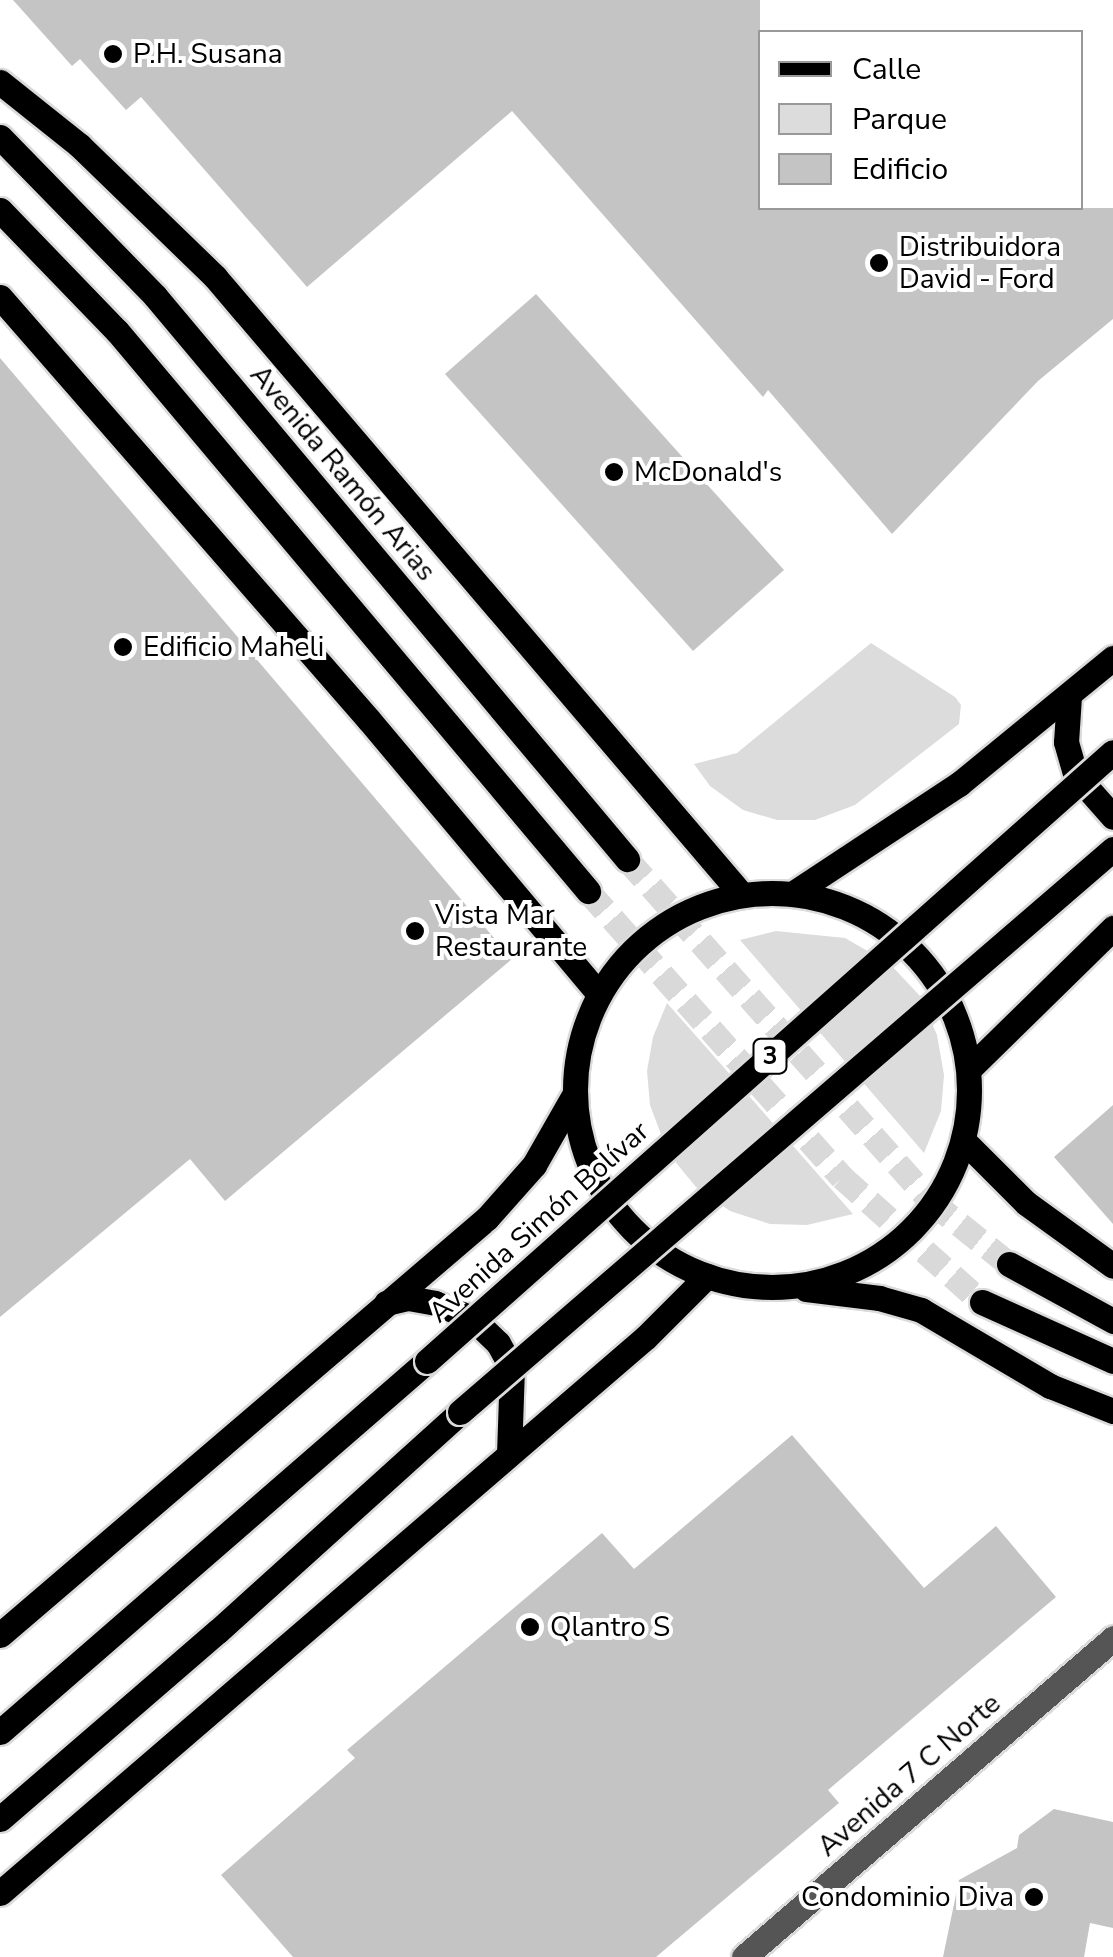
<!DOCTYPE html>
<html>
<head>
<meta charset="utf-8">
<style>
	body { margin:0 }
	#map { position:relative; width:1113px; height:1957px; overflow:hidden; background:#fff; font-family:"Nunito Sans",sans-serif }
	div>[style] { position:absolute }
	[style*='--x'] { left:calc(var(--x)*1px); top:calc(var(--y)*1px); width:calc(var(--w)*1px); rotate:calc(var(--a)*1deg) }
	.green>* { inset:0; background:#dcdcdc }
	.building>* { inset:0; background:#c4c4c4 }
	.major-tunnel>* { height:25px; margin-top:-12.5px; transform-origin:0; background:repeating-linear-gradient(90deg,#d9d9d9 0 25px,transparent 0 37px) }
	.roads { filter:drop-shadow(2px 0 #dbdbdb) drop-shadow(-2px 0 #dbdbdb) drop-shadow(0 2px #dbdbdb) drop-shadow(0 -2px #dbdbdb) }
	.minor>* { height:25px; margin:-12.5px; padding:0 12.5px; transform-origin:12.5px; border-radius:12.5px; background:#555 }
	.major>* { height:25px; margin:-12.5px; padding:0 12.5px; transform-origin:12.5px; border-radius:12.5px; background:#000 }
	.major>.ring { margin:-12.5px; padding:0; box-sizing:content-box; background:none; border:25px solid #000; border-radius:50% }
	.bridges { filter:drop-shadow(2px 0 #dbdbdb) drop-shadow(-2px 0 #dbdbdb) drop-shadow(0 2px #dbdbdb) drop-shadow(0 -2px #dbdbdb) }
	.major-bridge>* { height:25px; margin:-12.5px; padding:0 12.5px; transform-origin:12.5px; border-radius:12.5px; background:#000 }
	.dots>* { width:28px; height:28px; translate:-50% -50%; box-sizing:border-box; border:5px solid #fff; border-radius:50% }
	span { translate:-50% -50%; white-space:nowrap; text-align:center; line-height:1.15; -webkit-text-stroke:8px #fff; paint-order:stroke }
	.shield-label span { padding:2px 8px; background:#fff; border:2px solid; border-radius:8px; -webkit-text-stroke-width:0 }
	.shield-label { font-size:25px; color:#000; font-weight:700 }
	.poi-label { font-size:28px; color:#000 }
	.left { translate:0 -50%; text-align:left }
	.right { translate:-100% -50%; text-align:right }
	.street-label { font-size:28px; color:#000 }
	.legend { position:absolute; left:758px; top:30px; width:325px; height:180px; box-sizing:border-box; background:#fff; border:2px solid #999; margin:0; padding:12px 18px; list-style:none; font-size:30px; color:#000 }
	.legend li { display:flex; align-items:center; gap:20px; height:50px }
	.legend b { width:50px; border:2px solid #999 }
</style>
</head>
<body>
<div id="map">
	<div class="green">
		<i style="clip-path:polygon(871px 643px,955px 697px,961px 705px,959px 724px,855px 805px,815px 820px,777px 820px,743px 810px,710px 786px,694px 764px,737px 753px)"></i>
		<i style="clip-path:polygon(776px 931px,845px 938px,890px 964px,920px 996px,937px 1035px,944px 1075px,941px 1111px,924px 1153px,740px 940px)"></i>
		<i style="clip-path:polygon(667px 1003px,853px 1214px,807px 1225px,770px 1224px,730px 1211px,696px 1187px,668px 1153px,650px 1105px,647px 1071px,653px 1037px)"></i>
	</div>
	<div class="building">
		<i style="clip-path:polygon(13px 0,760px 0,760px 208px,1113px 208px,1113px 319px,1038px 381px,892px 534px,768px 390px,763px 397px,512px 111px,307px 287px,141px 97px,126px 110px,80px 59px,72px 66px)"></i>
		<i style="clip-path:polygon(536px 294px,784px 570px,693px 651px,445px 374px)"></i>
		<i style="clip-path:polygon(0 358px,512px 959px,225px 1201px,190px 1159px,0 1317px)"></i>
		<i style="clip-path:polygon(1113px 1105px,1113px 1224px,1054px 1157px)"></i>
		<i style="clip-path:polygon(792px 1435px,924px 1588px,996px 1526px,1056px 1597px,828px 1790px,839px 1803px,656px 1957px,293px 1957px,221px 1875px,355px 1758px,347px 1750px,602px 1533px,634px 1569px)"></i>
		<i style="clip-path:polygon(1054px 1809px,1113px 1822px,1113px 1928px,1090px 1923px,1084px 1957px,943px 1957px,959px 1880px,1017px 1848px,1019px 1835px)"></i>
	</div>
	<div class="major-tunnel">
		<i style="--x:627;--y:859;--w:458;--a:48.4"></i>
		<i style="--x:931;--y:1201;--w:100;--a:38.9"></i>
		<i style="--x:588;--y:891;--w:383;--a:48.4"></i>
		<i style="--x:842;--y:1177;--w:188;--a:41.8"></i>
	</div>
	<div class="roads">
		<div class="minor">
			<i style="--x:744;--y:1957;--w:488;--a:-40.8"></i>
		</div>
		<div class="major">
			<i style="--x:0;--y:82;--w:101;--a:38.6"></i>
			<i style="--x:79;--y:145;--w:190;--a:44.1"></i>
			<i style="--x:215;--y:277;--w:812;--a:49.54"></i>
			<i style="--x:0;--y:137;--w:222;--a:45.7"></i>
			<i style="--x:155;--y:296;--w:735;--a:50.02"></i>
			<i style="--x:0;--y:210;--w:168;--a:46"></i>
			<i style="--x:117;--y:331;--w:732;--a:49.93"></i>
			<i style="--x:0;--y:297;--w:561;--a:48.9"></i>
			<i style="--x:369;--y:720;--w:358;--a:50"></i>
			<i style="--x:1069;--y:696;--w:46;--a:93.7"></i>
			<i style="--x:1066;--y:742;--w:33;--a:74"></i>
			<i style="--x:1075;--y:774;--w:57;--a:48.5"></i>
			<i class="ring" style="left:575px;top:893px;width:369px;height:369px"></i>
			<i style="--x:792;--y:894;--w:200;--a:-33.4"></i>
			<i style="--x:959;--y:784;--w:199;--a:-39.3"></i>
			<i style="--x:969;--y:1069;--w:202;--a:-44.4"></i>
			<i style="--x:963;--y:1140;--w:89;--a:45"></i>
			<i style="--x:1026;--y:1203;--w:107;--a:35.9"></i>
			<i style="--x:1009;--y:1264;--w:119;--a:28.7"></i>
			<i style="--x:806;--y:1289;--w:74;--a:7"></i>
			<i style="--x:879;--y:1298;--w:44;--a:15.9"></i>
			<i style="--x:921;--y:1310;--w:150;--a:30.5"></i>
			<i style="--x:1050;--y:1386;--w:68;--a:21.6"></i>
			<i style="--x:982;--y:1302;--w:144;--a:24.2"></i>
			<i style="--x:386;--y:1303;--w:23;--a:-13"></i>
			<i style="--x:408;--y:1298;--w:27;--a:10"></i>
			<i style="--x:435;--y:1303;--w:40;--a:22"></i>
			<i style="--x:472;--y:1318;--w:36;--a:44"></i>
			<i style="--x:498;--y:1343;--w:29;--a:61"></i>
			<i style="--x:512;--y:1368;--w:85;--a:92"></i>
			<i style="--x:0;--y:1635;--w:641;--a:-40.57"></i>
			<i style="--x:487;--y:1218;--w:71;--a:-48.4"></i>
			<i style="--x:534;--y:1165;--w:81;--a:-60.3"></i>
			<i style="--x:0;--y:1732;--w:566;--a:-40.99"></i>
			<i style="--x:0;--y:1819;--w:288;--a:-40.8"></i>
			<i style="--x:218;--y:1631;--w:326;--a:-42.1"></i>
			<i style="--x:0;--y:1893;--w:852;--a:-40.72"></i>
			<i style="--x:646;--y:1337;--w:86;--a:-45"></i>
		</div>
	</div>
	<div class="bridges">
		<div class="major-bridge">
			<i style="--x:427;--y:1361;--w:917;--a:-41.6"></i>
			<i style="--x:460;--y:1412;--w:862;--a:-40.77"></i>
		</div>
	</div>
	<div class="dots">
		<i style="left:113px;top:54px;background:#000"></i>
		<i style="left:879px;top:263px;background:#000"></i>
		<i style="left:614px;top:472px;background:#000"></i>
		<i style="left:123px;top:647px;background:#000"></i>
		<i style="left:415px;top:931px;background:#000"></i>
		<i style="left:530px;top:1627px;background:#000"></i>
		<i style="left:1034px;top:1897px;background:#000"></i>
	</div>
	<div class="shield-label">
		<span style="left:770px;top:1056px">3</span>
	</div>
	<div class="poi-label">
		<span class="left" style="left:133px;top:54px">P.H. Susana</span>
		<span class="left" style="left:899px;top:263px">Distribuidora<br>David - Ford</span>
		<span class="left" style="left:634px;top:472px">McDonald's</span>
		<span class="left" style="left:143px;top:647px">Edificio Maheli</span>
		<span class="left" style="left:435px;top:931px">Vista Mar<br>Restaurante</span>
		<span class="left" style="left:550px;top:1627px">Qlantro S</span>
		<span class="right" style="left:1014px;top:1897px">Condominio Diva</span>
	</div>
	<div class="street-label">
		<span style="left:343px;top:473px;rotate:50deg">Avenida Ramón Arias</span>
		<span style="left:539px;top:1222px;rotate:-42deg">Avenida Simón Bolívar</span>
		<span style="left:909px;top:1775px;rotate:-41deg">Avenida 7 C Norte</span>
	</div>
	<ul class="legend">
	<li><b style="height:12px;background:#000"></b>Calle</li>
	<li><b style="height:28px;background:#dcdcdc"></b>Parque</li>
	<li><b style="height:28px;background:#c4c4c4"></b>Edificio</li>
	</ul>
</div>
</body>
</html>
